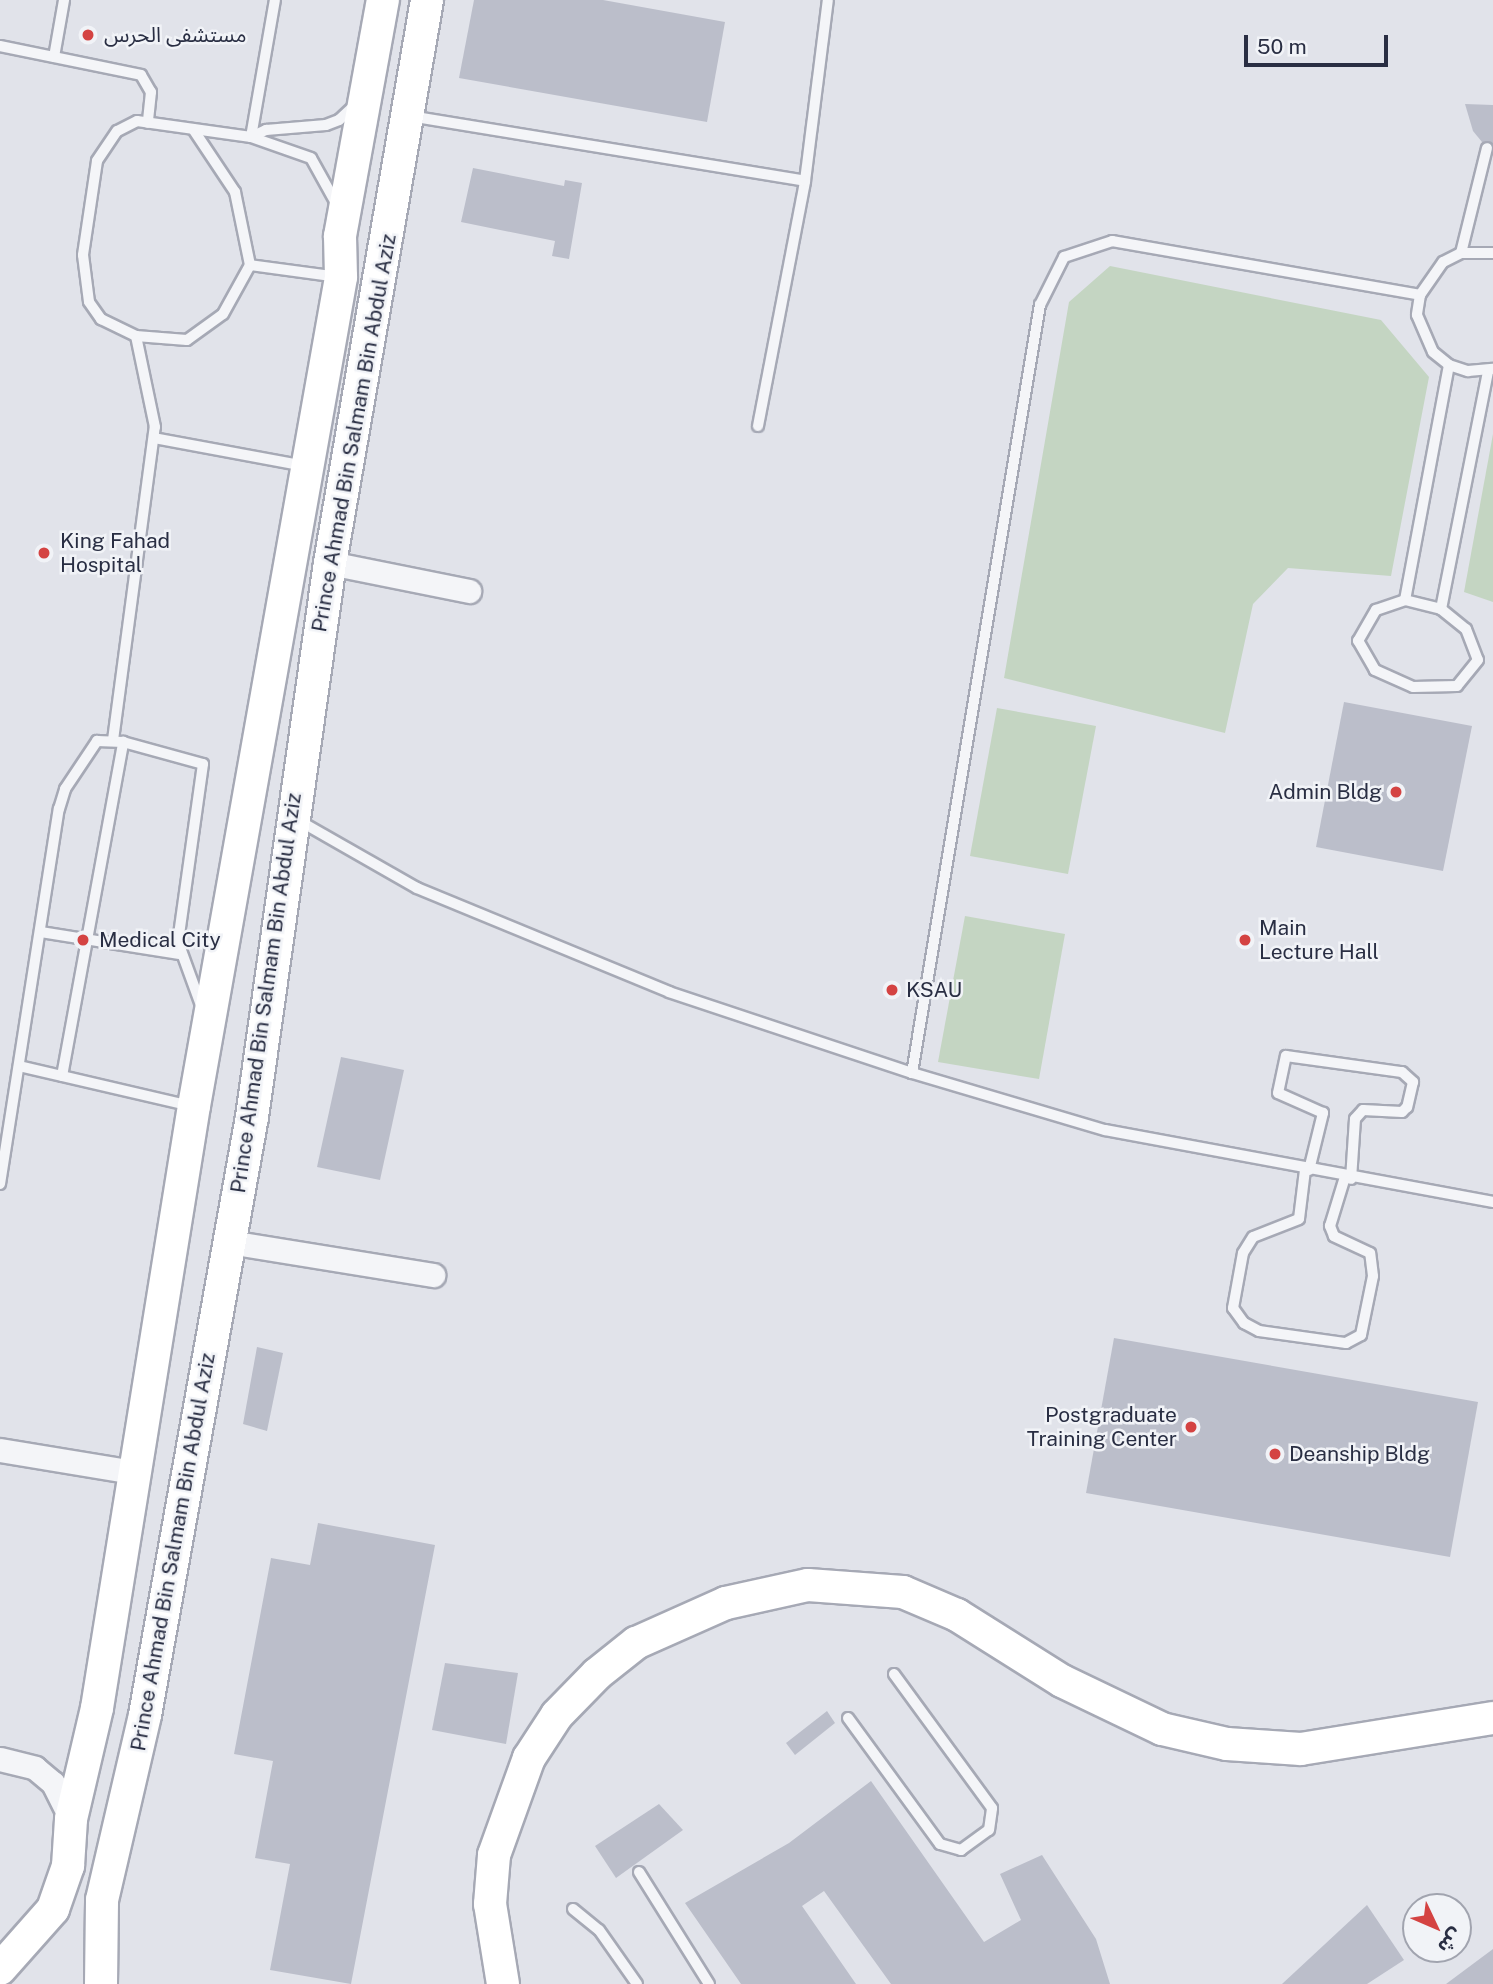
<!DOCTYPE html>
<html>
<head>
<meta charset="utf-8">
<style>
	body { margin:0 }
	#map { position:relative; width:1493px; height:1984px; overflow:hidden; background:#e1e3ea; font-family:"Public Sans","Noto Sans Arabic",sans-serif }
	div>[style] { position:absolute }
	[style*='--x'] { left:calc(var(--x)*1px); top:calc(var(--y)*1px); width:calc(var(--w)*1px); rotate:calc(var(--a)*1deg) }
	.green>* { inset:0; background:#c4d5c2 }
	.building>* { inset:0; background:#bbbeca }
	.roads { filter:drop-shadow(2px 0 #a6a9b5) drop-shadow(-2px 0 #a6a9b5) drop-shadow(0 2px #a6a9b5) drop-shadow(0 -2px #a6a9b5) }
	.lane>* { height:10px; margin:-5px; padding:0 5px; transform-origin:5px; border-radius:5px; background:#f4f5f8 }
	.street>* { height:23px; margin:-11.5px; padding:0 11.5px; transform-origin:11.5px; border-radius:11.5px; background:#f4f5f8 }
	.secondary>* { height:32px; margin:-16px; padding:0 16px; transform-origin:16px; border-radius:16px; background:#fff }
	.dots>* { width:19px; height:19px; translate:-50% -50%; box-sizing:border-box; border:4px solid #f1f3f7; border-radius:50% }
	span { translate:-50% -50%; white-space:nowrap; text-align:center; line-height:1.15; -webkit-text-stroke:5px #f1f3f7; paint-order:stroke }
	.poi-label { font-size:21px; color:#292e43 }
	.left { translate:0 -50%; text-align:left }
	.right { translate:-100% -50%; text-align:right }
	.street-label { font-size:21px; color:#292e43 }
	.north { position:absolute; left:1402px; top:1893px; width:70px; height:70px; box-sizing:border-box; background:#f1f3f7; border:2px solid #a1a4af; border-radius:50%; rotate:134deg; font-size:19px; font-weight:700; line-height:28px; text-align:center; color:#292e43 }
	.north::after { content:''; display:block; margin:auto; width:24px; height:32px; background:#d44342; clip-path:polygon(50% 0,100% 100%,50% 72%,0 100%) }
	.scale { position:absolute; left:1244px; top:35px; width:144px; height:32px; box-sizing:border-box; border:4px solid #292e43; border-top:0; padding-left:9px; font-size:21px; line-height:24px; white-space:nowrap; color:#292e43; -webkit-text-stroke:5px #f1f3f7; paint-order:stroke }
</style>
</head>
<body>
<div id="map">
	<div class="green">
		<i style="clip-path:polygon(1110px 266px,1381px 320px,1429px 377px,1391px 576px,1288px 568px,1253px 604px,1225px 733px,1004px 678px,1069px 302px)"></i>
		<i style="clip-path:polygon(1493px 434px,1493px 602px,1464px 592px)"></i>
		<i style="clip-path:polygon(997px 708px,1096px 726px,1068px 874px,970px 856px)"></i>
		<i style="clip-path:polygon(965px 916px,1065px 934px,1039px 1079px,938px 1062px)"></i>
	</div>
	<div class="building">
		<i style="clip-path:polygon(474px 0,603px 0,725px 22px,707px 122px,459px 78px)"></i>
		<i style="clip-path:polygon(1465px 104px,1493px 105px,1493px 143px,1482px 142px,1473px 131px)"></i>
		<i style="clip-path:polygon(473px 168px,564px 186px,565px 180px,582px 183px,569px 259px,552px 256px,555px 241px,461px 222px)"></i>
		<i style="clip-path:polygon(1344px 702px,1472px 726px,1443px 871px,1316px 847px)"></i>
		<i style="clip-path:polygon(341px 1057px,404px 1070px,380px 1180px,317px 1167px)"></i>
		<i style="clip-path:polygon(1114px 1338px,1478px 1402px,1450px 1557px,1086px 1493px)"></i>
		<i style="clip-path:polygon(257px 1347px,283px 1353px,267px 1431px,243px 1424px)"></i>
		<i style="clip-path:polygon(318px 1523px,435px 1545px,351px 1984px,270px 1970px,290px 1864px,255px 1858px,273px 1761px,234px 1754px,271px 1558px,310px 1565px)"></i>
		<i style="clip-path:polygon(445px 1663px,518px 1673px,506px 1744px,432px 1730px)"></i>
		<i style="clip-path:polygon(827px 1711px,835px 1723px,795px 1755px,786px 1743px)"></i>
		<i style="clip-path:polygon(871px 1781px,984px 1942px,1021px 1920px,1000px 1874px,1042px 1855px,1096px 1939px,1110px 1984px,891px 1984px,824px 1891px,802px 1906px,856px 1984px,741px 1984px,685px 1903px,789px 1843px)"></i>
		<i style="clip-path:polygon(659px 1804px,683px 1830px,616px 1878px,595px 1846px)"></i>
		<i style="clip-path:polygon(1367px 1905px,1404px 1960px,1367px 1984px,1282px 1984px)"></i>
		<i style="clip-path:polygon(1493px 1949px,1493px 1984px,1446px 1984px)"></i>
	</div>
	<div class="roads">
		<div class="lane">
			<i style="--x:0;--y:46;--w:144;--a:11.6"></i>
			<i style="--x:141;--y:75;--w:20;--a:60"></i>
			<i style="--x:151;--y:92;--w:31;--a:96"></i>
			<i style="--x:54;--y:57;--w:58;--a:-80"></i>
			<i style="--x:410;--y:116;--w:400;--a:9.3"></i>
			<i style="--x:193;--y:129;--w:76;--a:56.3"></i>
			<i style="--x:235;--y:192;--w:75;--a:78.4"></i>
			<i style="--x:251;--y:137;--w:139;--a:-80.1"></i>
			<i style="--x:251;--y:137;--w:17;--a:-25"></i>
			<i style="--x:266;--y:130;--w:60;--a:-4.8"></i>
			<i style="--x:326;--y:125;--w:14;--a:-21"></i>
			<i style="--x:339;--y:120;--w:22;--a:-43"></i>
			<i style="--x:336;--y:203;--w:51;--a:-119.1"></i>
			<i style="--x:311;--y:158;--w:64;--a:-160.7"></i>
			<i style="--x:251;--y:137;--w:115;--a:-172"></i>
			<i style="--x:137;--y:121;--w:22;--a:153"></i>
			<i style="--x:117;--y:131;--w:36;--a:124"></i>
			<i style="--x:97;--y:161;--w:95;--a:98.5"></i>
			<i style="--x:83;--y:255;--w:47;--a:82.7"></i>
			<i style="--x:89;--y:302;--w:21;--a:55"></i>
			<i style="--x:101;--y:319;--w:39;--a:26"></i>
			<i style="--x:136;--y:336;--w:51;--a:4.5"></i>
			<i style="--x:187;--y:340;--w:44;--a:-35.8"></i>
			<i style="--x:223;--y:314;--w:56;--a:-61.1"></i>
			<i style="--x:250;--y:265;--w:90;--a:7.7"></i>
			<i style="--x:1461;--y:253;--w:108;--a:-76.1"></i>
			<i style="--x:1493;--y:253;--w:32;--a:180"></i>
			<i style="--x:1461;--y:253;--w:20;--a:153"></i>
			<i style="--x:1443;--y:262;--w:40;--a:124.9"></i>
			<i style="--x:1420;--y:295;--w:20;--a:99"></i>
			<i style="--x:1417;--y:315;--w:40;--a:66.6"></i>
			<i style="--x:1433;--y:352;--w:21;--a:39"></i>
			<i style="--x:1449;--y:365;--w:20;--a:18"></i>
			<i style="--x:1468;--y:371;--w:25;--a:-5"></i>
			<i style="--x:758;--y:426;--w:249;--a:-79.1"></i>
			<i style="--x:805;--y:181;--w:182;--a:-82.8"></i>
			<i style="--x:154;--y:438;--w:154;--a:10.5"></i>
			<i style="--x:1405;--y:600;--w:37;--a:14"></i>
			<i style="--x:1441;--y:609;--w:32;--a:39"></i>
			<i style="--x:1466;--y:629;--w:33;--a:69"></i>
			<i style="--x:1478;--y:660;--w:33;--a:129"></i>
			<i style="--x:1457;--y:686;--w:44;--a:178.7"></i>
			<i style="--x:1413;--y:687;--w:42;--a:-155.9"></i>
			<i style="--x:1375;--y:670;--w:34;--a:-120"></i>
			<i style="--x:1358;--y:641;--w:36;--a:-60"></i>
			<i style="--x:1376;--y:610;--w:31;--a:-19"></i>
			<i style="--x:1405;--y:600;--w:239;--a:-79.4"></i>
			<i style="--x:1441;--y:609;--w:243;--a:-78.8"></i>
			<i style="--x:113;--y:740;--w:316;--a:-82.4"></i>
			<i style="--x:155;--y:427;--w:93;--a:-101.8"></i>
			<i style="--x:296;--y:819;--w:139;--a:29.7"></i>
			<i style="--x:417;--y:888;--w:273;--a:22.4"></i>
			<i style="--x:669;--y:992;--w:256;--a:18.4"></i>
			<i style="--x:912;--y:1073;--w:201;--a:16.5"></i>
			<i style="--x:1105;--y:1130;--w:395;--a:10.5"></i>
			<i style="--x:41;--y:932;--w:140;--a:9.1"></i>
			<i style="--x:19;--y:1066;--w:177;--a:13.1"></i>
			<i style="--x:912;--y:1073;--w:779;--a:-80.54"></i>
			<i style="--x:1040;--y:305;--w:54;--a:-63.4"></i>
			<i style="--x:1064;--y:257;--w:51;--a:-18.4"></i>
			<i style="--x:1112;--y:241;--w:313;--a:9.9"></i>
			<i style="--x:62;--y:1076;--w:340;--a:-79.6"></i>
			<i style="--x:1305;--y:1170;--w:49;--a:97"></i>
			<i style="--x:1299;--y:1219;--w:49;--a:158.6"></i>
			<i style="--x:1253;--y:1237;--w:19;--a:122"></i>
			<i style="--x:1243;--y:1253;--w:56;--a:100.3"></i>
			<i style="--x:1233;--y:1308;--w:19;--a:54"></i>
			<i style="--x:1244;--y:1323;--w:17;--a:28"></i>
			<i style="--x:1259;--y:1331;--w:88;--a:7.9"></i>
			<i style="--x:1346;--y:1343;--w:17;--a:-28"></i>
			<i style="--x:1361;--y:1335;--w:60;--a:-78.5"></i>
			<i style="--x:1373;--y:1276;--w:23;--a:-97"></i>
			<i style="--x:1370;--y:1253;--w:40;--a:-155"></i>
			<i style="--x:1334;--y:1236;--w:11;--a:-112"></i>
			<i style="--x:1330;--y:1226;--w:51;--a:-73"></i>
			<i style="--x:1309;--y:1170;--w:59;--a:-76.2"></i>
			<i style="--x:1323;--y:1113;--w:49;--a:-156"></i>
			<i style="--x:1278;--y:1093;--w:38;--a:-78"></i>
			<i style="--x:1286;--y:1056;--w:117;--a:7.9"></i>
			<i style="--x:1402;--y:1072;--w:15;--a:42"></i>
			<i style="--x:1413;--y:1082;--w:26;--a:103"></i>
			<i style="--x:1407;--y:1107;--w:7;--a:135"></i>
			<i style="--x:1402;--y:1112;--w:39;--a:-177"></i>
			<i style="--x:1363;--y:1110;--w:12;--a:132"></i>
			<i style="--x:1355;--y:1119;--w:60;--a:93.8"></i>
			<i style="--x:0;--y:1184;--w:380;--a:-81.1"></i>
			<i style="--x:59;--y:809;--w:21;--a:-73"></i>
			<i style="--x:65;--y:789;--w:58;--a:-56.3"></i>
			<i style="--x:97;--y:741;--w:26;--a:2"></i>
			<i style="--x:123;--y:742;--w:83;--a:15.4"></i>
			<i style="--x:203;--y:764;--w:180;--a:98"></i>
			<i style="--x:178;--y:942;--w:70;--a:70"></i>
			<i style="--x:848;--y:1718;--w:156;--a:53.9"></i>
			<i style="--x:940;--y:1844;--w:22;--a:16"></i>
			<i style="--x:961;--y:1850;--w:34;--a:-36"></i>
			<i style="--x:989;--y:1830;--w:22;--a:-82"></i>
			<i style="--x:992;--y:1808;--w:166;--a:-126.2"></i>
			<i style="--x:639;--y:1872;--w:132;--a:58"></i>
			<i style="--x:573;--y:1909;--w:33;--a:39"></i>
			<i style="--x:599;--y:1930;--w:66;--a:54.9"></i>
		</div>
		<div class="street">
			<i style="--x:330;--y:563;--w:142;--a:11.4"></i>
			<i style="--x:229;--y:1242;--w:207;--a:9.2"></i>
			<i style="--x:0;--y:1450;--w:135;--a:9.4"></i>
			<i style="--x:0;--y:1759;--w:36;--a:14"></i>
			<i style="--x:35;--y:1768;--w:23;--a:40"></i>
			<i style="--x:53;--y:1783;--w:40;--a:63.4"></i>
		</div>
		<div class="secondary">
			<i style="--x:0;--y:1969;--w:80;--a:-48.5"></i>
			<i style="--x:53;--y:1909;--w:46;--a:-70.8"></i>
			<i style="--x:68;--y:1866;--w:47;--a:-86.3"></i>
			<i style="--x:71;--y:1819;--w:114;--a:-76.8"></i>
			<i style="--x:97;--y:1708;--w:610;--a:-80.85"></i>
			<i style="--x:194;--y:1106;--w:842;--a:-79.94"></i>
			<i style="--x:341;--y:277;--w:41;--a:-91.4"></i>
			<i style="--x:340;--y:236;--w:240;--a:-79.7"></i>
			<i style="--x:101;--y:1984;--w:84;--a:-89.3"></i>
			<i style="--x:102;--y:1900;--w:190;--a:-76.9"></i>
			<i style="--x:145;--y:1715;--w:607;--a:-79.86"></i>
			<i style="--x:252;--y:1117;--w:559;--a:-81.99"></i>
			<i style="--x:330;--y:563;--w:571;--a:-80.22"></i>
			<i style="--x:503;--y:1984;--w:81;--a:-99.2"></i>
			<i style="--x:490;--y:1904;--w:49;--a:-85.3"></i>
			<i style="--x:494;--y:1855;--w:103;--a:-70.2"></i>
			<i style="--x:529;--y:1758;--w:51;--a:-56.9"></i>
			<i style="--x:557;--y:1715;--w:57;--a:-45.7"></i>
			<i style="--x:597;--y:1674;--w:50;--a:-38.5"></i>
			<i style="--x:636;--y:1643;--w:98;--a:-24"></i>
			<i style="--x:726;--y:1603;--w:84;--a:-12.4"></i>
			<i style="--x:808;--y:1585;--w:95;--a:4.2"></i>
			<i style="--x:903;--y:1592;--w:59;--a:23.1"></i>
			<i style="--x:957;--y:1615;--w:124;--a:32.2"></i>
			<i style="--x:1062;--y:1681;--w:111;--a:25.6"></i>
			<i style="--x:1162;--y:1729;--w:67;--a:13"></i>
			<i style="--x:1227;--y:1744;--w:74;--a:3.9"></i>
			<i style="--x:1301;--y:1749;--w:194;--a:-9.2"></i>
		</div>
	</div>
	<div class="dots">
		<i style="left:88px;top:35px;background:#d44342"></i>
		<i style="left:44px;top:553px;background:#d44342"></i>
		<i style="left:1396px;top:792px;background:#d44342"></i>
		<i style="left:83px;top:940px;background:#d44342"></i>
		<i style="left:1245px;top:940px;background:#d44342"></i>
		<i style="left:892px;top:990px;background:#d44342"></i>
		<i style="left:1191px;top:1427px;background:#d44342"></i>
		<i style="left:1275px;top:1454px;background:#d44342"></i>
	</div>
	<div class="poi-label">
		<span class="left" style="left:104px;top:35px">مستشفى الحرس</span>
		<span class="left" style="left:60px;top:553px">King Fahad<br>Hospital</span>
		<span class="right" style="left:1382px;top:792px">Admin Bldg</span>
		<span class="left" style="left:1259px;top:940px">Main<br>Lecture Hall</span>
		<span class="left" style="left:99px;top:940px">Medical City</span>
		<span class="left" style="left:906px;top:990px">KSAU</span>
		<span class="right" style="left:1177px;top:1427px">Postgraduate<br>Training Center</span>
		<span class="left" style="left:1289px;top:1454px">Deanship Bldg</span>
	</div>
	<div class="street-label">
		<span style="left:354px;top:433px;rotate:-80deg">Prince Ahmad Bin Salmam Bin Abdul Aziz</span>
		<span style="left:266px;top:993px;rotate:-82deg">Prince Ahmad Bin Salmam Bin Abdul Aziz</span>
		<span style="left:173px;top:1552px;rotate:-80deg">Prince Ahmad Bin Salmam Bin Abdul Aziz</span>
	</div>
	<div class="north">ش</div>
	<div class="scale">50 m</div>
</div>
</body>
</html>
